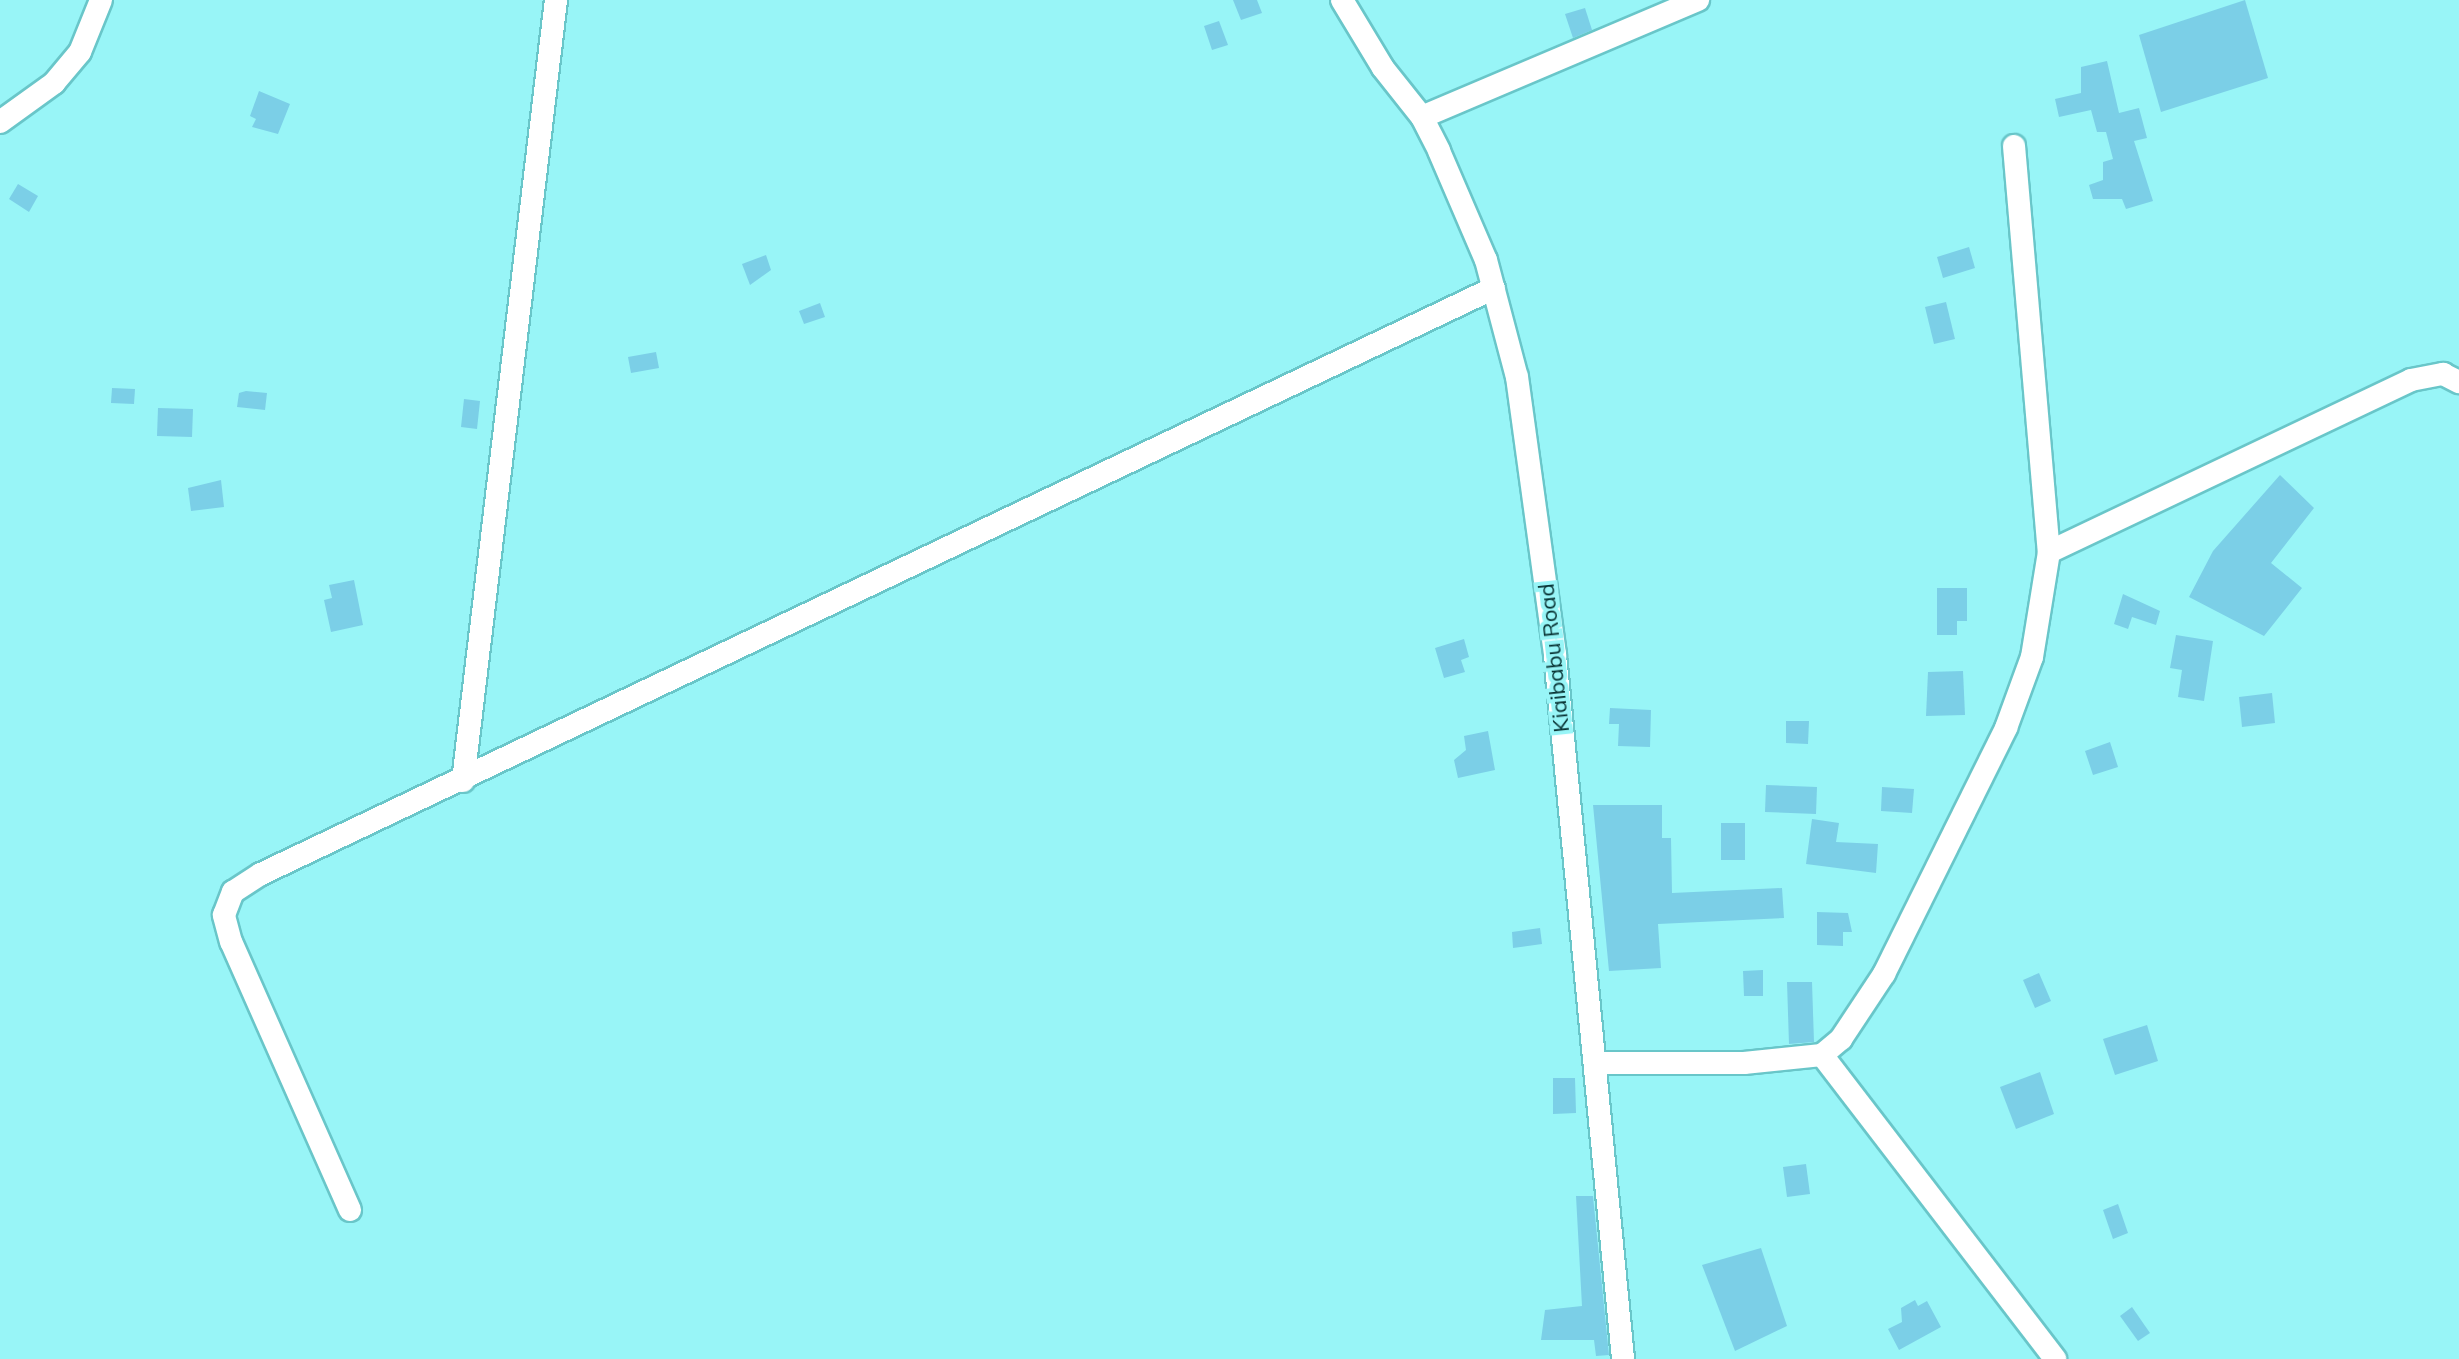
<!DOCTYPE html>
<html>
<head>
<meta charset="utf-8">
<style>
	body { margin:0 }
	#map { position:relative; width:2459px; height:1359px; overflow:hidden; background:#98f5f7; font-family:Mulish,sans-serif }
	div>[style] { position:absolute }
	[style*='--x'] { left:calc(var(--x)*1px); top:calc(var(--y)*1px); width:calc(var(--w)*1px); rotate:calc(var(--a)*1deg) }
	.building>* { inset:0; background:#7bcfe7 }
	.roads { filter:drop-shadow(2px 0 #69c6c9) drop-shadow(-2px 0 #69c6c9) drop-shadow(0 2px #69c6c9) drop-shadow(0 -2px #69c6c9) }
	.minor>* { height:22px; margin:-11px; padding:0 11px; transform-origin:11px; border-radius:11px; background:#fff }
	span { translate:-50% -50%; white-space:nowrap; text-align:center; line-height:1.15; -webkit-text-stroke:8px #98f5f7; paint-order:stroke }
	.street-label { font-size:22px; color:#073132 }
</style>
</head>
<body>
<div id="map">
	<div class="building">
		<i style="clip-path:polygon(1233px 0,1257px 0,1262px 13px,1241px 20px)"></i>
		<i style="clip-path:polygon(2245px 0,2268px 78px,2161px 112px,2139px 35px)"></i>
		<i style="clip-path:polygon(1585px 8px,1592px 30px,1573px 38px,1565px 14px)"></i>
		<i style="clip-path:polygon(1219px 21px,1228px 45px,1212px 50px,1204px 26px)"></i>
		<i style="clip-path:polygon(2107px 61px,2119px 113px,2139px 108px,2147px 138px,2134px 141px,2153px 201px,2126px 209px,2122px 199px,2093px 199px,2089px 185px,2103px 180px,2103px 162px,2113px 159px,2106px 132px,2097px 132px,2091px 110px,2059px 117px,2055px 99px,2081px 93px,2081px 67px)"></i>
		<i style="clip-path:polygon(259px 91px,290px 104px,278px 134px,252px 127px,256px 119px,250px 116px)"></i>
		<i style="clip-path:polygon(18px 184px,38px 196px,29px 212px,9px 199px)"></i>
		<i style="clip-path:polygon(1969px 247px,1975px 268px,1943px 278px,1937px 257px)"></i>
		<i style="clip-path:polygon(766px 255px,771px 270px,750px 285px,742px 264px)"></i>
		<i style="clip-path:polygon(1946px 302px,1955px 339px,1934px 344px,1925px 307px)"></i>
		<i style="clip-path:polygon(820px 303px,825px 317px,804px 324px,799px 311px)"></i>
		<i style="clip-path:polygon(656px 352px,659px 368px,631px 373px,628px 357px)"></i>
		<i style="clip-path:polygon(112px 388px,135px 389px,134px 404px,111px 403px)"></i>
		<i style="clip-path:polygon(246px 391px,267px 393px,265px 410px,237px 407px,239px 393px)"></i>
		<i style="clip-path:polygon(464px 399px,480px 401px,477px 429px,461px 427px)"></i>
		<i style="clip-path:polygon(158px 408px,193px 409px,192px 437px,157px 436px)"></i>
		<i style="clip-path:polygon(2280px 475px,2314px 508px,2271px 563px,2302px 588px,2264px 636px,2189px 597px,2213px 551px)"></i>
		<i style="clip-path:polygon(221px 480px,224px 507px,191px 511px,188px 488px)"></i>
		<i style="clip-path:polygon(354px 580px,363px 625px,331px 632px,324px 600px,332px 598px,329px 585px)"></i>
		<i style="clip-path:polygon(1937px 588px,1967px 588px,1967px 621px,1957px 621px,1957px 635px,1937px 635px)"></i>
		<i style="clip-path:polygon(2123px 594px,2160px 611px,2156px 625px,2132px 617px,2128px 629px,2114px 624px)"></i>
		<i style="clip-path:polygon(2176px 635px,2213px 641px,2204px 701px,2178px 697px,2182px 670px,2170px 668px)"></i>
		<i style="clip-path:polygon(1464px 639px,1469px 657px,1461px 660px,1465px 672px,1444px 678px,1435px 648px)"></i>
		<i style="clip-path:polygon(1963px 671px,1965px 715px,1926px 716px,1928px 672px)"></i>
		<i style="clip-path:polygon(2272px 693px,2275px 723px,2242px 727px,2239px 697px)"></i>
		<i style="clip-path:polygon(1610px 708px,1651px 710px,1650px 747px,1618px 746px,1619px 724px,1609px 724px)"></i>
		<i style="clip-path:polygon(1786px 721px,1809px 721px,1808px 744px,1786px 743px)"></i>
		<i style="clip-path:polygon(1488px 731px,1495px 770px,1458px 778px,1454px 760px,1466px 750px,1464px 736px)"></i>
		<i style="clip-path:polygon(2110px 742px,2118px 767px,2093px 775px,2085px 751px)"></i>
		<i style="clip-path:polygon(1766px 785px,1817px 787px,1816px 814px,1765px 812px)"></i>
		<i style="clip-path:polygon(1882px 787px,1914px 789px,1912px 813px,1881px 811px)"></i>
		<i style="clip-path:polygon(1593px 805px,1662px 805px,1662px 838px,1671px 838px,1672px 893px,1782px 888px,1784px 918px,1658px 924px,1661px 968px,1609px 971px)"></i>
		<i style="clip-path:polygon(1812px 819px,1839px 823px,1836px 842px,1878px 844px,1876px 873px,1806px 864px)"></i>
		<i style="clip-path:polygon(1721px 823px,1745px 823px,1745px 860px,1721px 860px)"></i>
		<i style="clip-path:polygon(1817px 912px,1848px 913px,1852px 932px,1843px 932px,1843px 946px,1817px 945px)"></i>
		<i style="clip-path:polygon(1540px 928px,1542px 944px,1513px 948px,1512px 932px)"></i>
		<i style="clip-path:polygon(1763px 970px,1763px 996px,1744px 996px,1743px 971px)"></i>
		<i style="clip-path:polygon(2039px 973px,2051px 1001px,2035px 1008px,2023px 980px)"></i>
		<i style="clip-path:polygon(1787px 982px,1812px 982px,1814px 1042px,1789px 1044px)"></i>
		<i style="clip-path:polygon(2147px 1025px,2158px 1061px,2115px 1075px,2103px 1039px)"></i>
		<i style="clip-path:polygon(2040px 1072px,2054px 1114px,2016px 1129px,2000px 1087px)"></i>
		<i style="clip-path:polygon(1553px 1078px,1575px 1078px,1576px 1113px,1553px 1114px)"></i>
		<i style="clip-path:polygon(1806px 1164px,1810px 1194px,1787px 1197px,1783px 1167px)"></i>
		<i style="clip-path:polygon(1576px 1196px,1593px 1196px,1609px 1355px,1596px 1356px,1594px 1340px,1541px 1340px,1545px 1310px,1582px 1306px)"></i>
		<i style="clip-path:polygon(2118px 1204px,2128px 1233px,2113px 1239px,2103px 1210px)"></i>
		<i style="clip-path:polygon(1761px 1248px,1787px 1326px,1735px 1351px,1702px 1265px)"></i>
		<i style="clip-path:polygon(1915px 1300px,1918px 1306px,1927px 1301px,1941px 1327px,1899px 1350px,1888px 1329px,1902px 1322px,1901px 1308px)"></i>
		<i style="clip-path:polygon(2132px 1307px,2150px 1333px,2138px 1341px,2120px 1316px)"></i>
	</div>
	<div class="roads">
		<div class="minor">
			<i style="--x:1342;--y:0;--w:79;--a:58.9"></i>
			<i style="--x:1383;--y:68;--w:63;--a:51.5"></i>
			<i style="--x:1422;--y:117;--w:38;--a:63"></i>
			<i style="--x:1439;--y:151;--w:119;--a:66.7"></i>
			<i style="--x:1486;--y:260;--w:121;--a:75.2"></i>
			<i style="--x:1517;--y:377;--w:281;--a:82.2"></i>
			<i style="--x:1555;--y:655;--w:707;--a:84.48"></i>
			<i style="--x:1422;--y:117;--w:300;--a:-23"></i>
			<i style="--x:0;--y:122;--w:67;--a:-35.8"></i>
			<i style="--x:54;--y:83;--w:40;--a:-50"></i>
			<i style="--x:80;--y:52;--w:56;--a:-68"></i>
			<i style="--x:2014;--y:146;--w:408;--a:85.1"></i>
			<i style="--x:463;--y:781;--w:787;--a:-83.21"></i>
			<i style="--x:1822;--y:1055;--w:383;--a:52.5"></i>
			<i style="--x:1595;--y:1063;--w:149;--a:0"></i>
			<i style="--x:1744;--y:1063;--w:78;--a:-5.9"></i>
			<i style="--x:1822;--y:1055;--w:25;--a:-40"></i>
			<i style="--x:1841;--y:1039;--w:78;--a:-56.5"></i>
			<i style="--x:1884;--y:974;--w:275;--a:-63.6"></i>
			<i style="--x:2006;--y:728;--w:76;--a:-69.9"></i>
			<i style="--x:2032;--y:657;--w:106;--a:-80.8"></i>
			<i style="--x:2049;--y:552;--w:401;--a:-25.4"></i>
			<i style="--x:2411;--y:380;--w:33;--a:-11"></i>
			<i style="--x:2443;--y:374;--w:18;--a:27"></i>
			<i style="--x:350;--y:1210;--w:293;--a:-113.9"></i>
			<i style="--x:231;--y:942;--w:28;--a:-105"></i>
			<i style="--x:224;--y:915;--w:25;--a:-69"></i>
			<i style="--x:233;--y:892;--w:33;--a:-33"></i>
			<i style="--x:261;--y:874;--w:1365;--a:-25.42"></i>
		</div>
	</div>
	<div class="street-label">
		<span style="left:1554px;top:658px;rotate:-96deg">Kiaibabu Road</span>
	</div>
</div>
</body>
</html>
